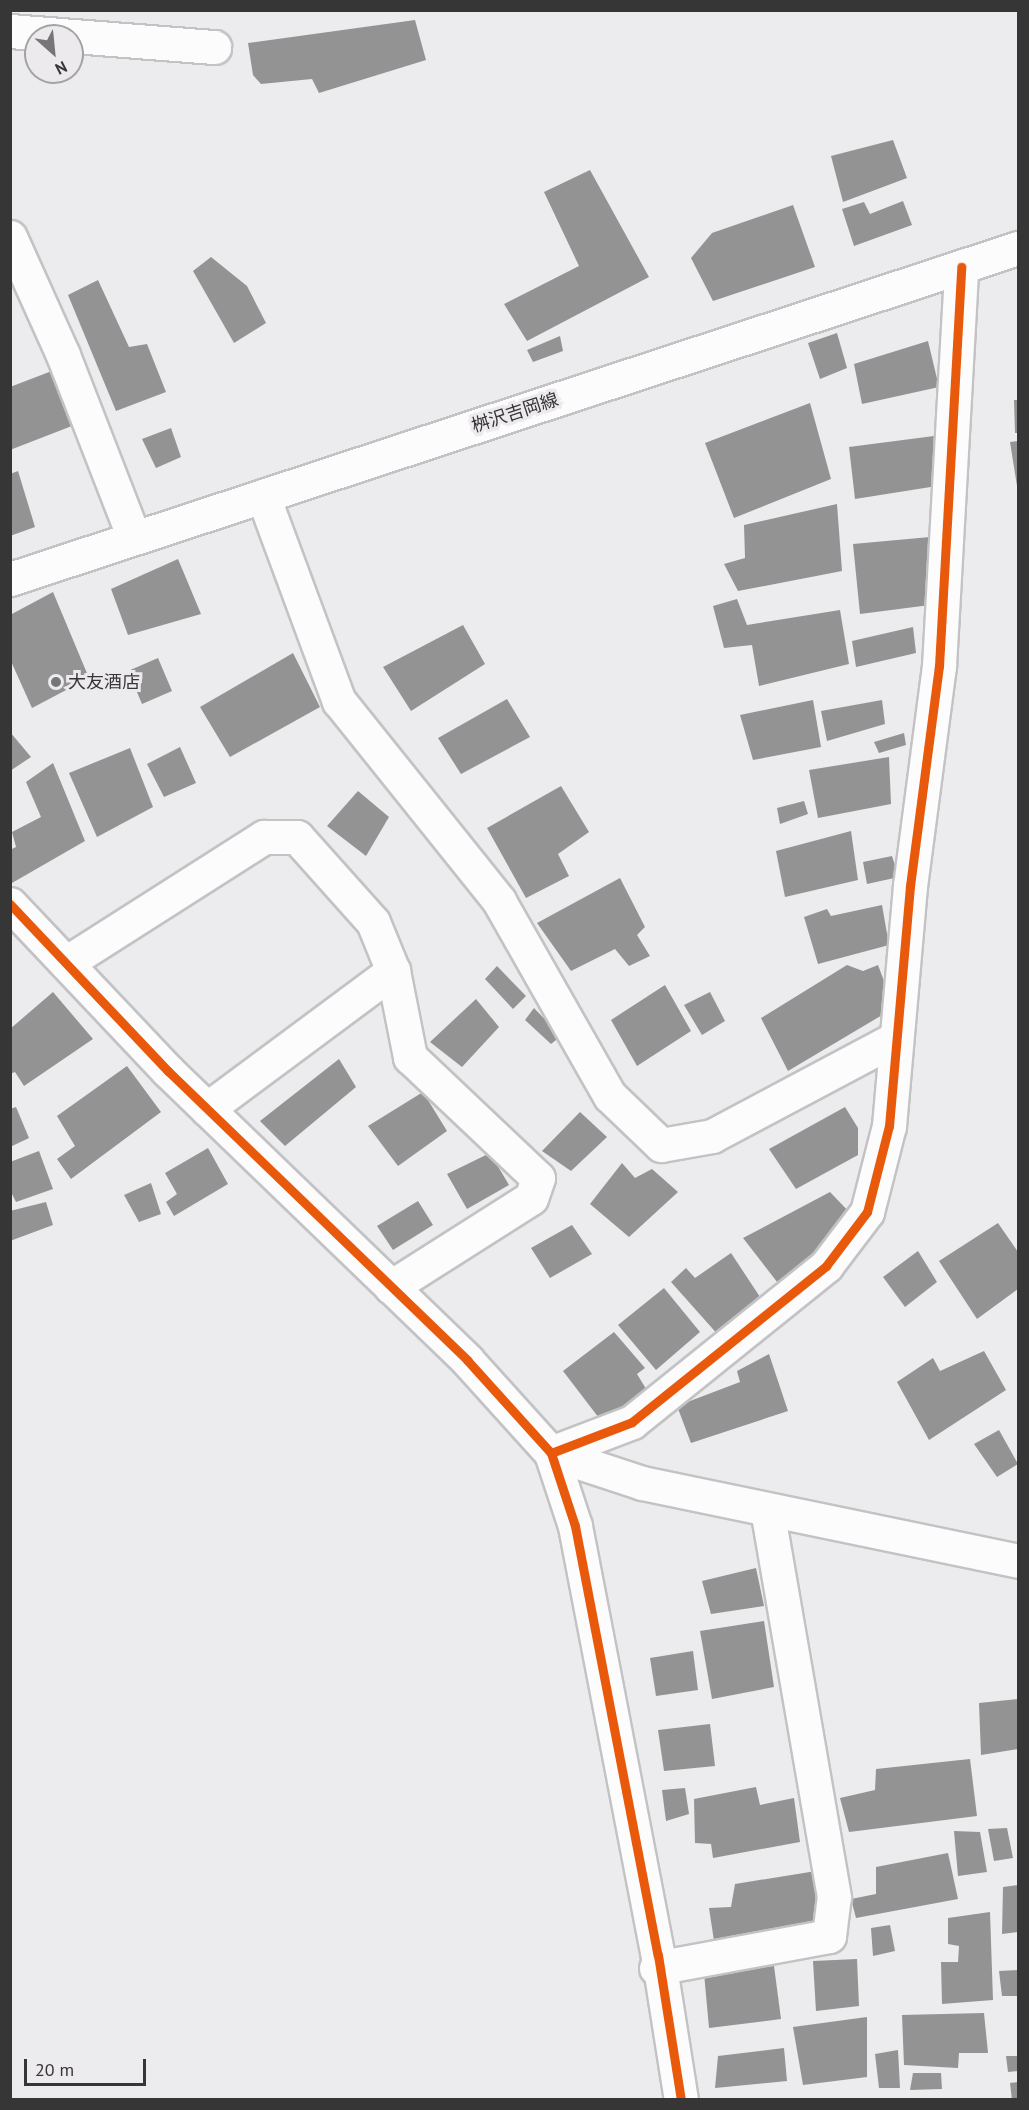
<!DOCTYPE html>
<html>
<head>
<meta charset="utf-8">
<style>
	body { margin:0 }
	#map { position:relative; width:1029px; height:2110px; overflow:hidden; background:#ecebed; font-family:"PT Sans","Noto Sans JP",sans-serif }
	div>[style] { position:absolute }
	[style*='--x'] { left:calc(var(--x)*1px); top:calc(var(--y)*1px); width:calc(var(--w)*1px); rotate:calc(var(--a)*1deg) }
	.building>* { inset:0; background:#949394 }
	.roads { filter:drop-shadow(2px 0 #c3c2c4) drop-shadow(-2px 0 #c3c2c4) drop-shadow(0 2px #c3c2c4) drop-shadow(0 -2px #c3c2c4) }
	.minor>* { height:33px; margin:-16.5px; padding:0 16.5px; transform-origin:16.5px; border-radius:16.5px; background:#fcfcfc }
	.secondary>* { height:33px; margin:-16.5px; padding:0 16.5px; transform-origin:16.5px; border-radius:16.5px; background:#fcfcfc }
	.cycleway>* { height:9px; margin:-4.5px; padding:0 4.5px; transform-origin:4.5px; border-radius:4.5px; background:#e8590c }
	.dots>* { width:16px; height:16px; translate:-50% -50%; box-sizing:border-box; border:3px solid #edeaee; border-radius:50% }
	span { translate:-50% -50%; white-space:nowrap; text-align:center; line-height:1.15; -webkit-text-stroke:6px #edeaee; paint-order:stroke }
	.street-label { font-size:18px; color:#373637 }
	.poi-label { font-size:18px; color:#373637 }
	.left { translate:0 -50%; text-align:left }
	.frame { position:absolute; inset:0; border:12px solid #373637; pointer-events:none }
	.north { position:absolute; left:24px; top:24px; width:60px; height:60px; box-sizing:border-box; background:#edeaee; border:2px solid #a4a2a5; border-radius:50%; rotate:153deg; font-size:16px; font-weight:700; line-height:24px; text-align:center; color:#373637 }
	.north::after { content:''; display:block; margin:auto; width:21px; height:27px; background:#767577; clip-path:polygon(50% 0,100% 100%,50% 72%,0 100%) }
	.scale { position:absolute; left:24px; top:2059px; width:122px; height:27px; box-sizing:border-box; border:3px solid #373637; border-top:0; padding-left:8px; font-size:18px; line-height:21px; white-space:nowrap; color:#373637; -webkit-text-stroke:4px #edeaee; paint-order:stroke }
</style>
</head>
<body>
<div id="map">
	<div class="building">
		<i style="clip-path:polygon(415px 20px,426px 60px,319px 93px,312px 79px,261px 84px,253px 75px,248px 43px)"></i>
		<i style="clip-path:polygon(893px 140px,907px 178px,843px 202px,831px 156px)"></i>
		<i style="clip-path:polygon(590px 170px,649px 277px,527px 341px,504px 304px,579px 266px,544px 192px)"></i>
		<i style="clip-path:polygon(903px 201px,912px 225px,854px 246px,842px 209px,864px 202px,870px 214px)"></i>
		<i style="clip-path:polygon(793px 205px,815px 267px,713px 301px,691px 258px,712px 233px)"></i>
		<i style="clip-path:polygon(211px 257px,247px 286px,266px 323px,234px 343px,193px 271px)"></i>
		<i style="clip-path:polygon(98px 280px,129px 347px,147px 344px,166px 392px,116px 411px,68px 295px)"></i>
		<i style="clip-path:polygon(837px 333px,847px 368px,820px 379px,808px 343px)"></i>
		<i style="clip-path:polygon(560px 336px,563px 351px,533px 362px,527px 350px)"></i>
		<i style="clip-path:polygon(928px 341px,939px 387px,862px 404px,854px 364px)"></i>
		<i style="clip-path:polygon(57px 369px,77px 424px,10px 450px,10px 387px)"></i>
		<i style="clip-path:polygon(1014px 400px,1018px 400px,1018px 433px,1015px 433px)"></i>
		<i style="clip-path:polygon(810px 403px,831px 479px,734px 518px,705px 443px)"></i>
		<i style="clip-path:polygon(171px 428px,181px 457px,156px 468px,142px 439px)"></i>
		<i style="clip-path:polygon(934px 436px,937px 486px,855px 499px,849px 447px)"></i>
		<i style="clip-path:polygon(1018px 441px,1018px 486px,1017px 486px,1010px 442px)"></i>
		<i style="clip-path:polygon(18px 471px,35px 527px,10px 536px,10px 474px)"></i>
		<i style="clip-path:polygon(837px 504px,842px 571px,738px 591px,724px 564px,745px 558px,744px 525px)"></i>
		<i style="clip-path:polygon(930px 537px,930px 605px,860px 614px,853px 544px)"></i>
		<i style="clip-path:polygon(178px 559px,201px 614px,128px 635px,111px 589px)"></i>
		<i style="clip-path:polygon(53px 592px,89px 678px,32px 708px,10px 659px,10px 615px)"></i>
		<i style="clip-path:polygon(737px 599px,747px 625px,840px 610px,849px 664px,759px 686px,752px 645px,724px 648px,713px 606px)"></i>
		<i style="clip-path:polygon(463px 625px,485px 664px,411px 711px,383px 667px)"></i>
		<i style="clip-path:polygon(913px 627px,916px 653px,856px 667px,852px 641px)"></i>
		<i style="clip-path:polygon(293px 653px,320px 707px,230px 757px,200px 707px)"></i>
		<i style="clip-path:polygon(158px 658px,172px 691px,142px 704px,128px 671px)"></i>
		<i style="clip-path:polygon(507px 699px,530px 737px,461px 774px,438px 738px)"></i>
		<i style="clip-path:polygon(813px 700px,821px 747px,753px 760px,740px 715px)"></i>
		<i style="clip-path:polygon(882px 700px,885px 724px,827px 741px,821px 711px)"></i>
		<i style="clip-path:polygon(10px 732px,31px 757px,10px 771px)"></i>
		<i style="clip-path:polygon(904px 733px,906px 745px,879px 753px,874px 742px)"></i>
		<i style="clip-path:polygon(180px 747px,196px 783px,164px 797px,147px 764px)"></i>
		<i style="clip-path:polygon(130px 748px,153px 807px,97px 837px,69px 773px)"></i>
		<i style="clip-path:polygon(889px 757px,891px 804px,818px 818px,809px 770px)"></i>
		<i style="clip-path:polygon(53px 763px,85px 841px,12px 883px,10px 850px,16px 847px,12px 832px,41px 817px,26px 782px)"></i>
		<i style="clip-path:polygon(561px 786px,589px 832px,558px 854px,569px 876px,526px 898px,487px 828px)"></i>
		<i style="clip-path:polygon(358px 791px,389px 817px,366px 856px,327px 826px)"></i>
		<i style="clip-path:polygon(804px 801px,808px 814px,780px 824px,777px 808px)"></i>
		<i style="clip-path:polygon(851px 831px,858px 880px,785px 897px,776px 851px)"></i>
		<i style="clip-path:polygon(892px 856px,899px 877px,867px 884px,863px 862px)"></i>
		<i style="clip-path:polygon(620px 878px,645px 927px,637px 935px,650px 956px,629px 966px,615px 949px,571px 971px,537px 923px)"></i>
		<i style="clip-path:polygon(882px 905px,889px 945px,818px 964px,804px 917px,827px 909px,831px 916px)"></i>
		<i style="clip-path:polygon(847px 965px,863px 971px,878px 965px,894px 1008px,788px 1071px,761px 1018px)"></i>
		<i style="clip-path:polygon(497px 966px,526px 996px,513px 1009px,485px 979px)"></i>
		<i style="clip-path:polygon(665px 985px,691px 1031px,637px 1066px,611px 1020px)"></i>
		<i style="clip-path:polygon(53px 992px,93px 1039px,24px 1086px,15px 1072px,10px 1074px,10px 1029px)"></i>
		<i style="clip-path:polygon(710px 992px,725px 1021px,702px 1035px,684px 1005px)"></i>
		<i style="clip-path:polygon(476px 999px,499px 1027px,462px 1067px,430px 1042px)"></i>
		<i style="clip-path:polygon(534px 1008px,561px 1036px,551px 1044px,525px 1020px)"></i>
		<i style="clip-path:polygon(339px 1059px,356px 1087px,285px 1146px,260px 1121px)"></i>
		<i style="clip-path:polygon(127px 1066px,161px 1112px,71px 1179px,57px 1159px,75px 1146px,57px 1116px)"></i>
		<i style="clip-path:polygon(423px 1092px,447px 1131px,398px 1166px,368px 1126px)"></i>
		<i style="clip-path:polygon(16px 1107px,29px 1138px,10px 1147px,10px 1109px)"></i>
		<i style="clip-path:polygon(845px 1107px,858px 1128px,858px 1155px,796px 1189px,769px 1149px)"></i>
		<i style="clip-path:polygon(580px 1112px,607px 1137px,571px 1171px,542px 1151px)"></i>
		<i style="clip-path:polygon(208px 1148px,228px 1184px,174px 1216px,166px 1202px,177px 1194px,165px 1173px)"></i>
		<i style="clip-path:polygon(39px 1151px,53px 1189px,16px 1202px,10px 1190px,10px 1162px)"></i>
		<i style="clip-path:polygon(490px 1153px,509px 1185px,467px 1209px,447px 1174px)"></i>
		<i style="clip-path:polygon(622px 1163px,635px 1178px,652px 1169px,678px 1192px,629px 1237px,590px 1204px)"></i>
		<i style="clip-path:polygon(151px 1183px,161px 1214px,139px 1222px,124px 1195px)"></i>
		<i style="clip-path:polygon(830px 1192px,852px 1215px,781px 1287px,743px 1238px)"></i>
		<i style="clip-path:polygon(418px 1201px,433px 1225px,393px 1250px,377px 1226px)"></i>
		<i style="clip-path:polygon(46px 1202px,53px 1225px,10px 1241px,10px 1211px)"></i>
		<i style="clip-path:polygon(998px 1223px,1018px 1252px,1018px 1289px,977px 1319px,939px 1261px)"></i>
		<i style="clip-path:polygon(572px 1225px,592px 1254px,550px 1278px,531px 1248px)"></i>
		<i style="clip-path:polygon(918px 1251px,937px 1282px,905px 1307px,883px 1277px)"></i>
		<i style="clip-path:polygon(731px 1253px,764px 1303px,720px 1337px,671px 1282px,686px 1268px,695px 1278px)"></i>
		<i style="clip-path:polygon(664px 1288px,700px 1332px,656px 1370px,618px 1325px)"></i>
		<i style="clip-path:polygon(614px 1332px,645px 1368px,637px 1374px,648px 1392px,602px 1422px,563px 1371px)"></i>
		<i style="clip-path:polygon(984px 1351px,1006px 1390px,929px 1440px,897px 1382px,933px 1358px,940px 1371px)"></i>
		<i style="clip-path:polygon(769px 1354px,788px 1411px,691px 1443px,677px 1406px,740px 1382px,737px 1371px)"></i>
		<i style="clip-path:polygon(999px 1430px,1018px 1464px,997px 1477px,974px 1444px)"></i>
		<i style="clip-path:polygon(756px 1568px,764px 1606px,711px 1614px,702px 1581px)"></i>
		<i style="clip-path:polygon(764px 1621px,774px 1687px,712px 1699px,700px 1631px)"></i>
		<i style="clip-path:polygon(693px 1651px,698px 1690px,656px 1696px,650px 1658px)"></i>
		<i style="clip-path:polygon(1018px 1699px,1018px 1749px,981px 1755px,979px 1703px)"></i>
		<i style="clip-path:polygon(710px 1724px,715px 1766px,664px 1771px,658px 1730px)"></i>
		<i style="clip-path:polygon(970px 1759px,977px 1816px,849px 1832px,840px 1798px,875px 1790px,876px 1769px)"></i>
		<i style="clip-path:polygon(756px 1787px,760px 1805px,794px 1798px,800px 1842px,713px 1858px,711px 1844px,695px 1843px,694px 1799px)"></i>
		<i style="clip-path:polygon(685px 1788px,689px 1814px,666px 1821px,662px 1790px)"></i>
		<i style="clip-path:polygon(1007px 1828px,1013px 1858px,994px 1861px,988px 1829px)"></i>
		<i style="clip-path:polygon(954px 1831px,980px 1832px,987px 1872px,958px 1876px)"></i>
		<i style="clip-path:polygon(948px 1853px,958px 1899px,856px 1918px,851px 1899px,876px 1894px,876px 1867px)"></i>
		<i style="clip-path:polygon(816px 1871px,821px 1927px,714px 1941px,709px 1908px,731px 1907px,735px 1884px)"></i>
		<i style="clip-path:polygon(1018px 1885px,1018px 1932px,1002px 1934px,1003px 1887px)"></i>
		<i style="clip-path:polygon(990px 1912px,993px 2000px,942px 2004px,941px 1962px,958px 1962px,959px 1946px,948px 1944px,948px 1918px)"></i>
		<i style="clip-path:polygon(890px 1925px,895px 1951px,873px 1956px,871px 1928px)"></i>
		<i style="clip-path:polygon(857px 1959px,859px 2006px,816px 2011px,813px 1961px)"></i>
		<i style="clip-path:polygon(774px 1966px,781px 2019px,709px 2028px,704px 1973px)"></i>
		<i style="clip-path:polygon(1018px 1970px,1018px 1996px,1002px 1996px,999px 1971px)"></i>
		<i style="clip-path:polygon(984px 2013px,988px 2053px,959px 2053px,958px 2068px,904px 2065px,902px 2015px)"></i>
		<i style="clip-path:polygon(867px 2017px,867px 2077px,803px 2085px,793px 2027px)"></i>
		<i style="clip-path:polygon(784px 2048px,787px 2081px,715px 2088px,718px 2056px)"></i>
		<i style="clip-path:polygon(898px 2050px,900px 2088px,879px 2088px,875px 2054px)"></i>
		<i style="clip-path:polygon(1006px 2056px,1018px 2056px,1018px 2071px,1008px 2072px)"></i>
		<i style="clip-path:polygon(913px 2073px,941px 2073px,942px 2089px,910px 2090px)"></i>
		<i style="clip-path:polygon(1018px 2082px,1018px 2100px,1012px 2100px,1010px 2083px)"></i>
	</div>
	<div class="roads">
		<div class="minor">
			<i style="--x:10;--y:31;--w:205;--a:4.5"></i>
			<i style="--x:10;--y:237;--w:129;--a:65.8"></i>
			<i style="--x:63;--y:355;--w:196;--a:68.8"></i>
			<i style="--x:263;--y:496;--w:219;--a:69.7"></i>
			<i style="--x:339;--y:701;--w:256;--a:51.3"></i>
			<i style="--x:499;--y:901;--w:224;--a:60.4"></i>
			<i style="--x:610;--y:1096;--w:71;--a:43.9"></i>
			<i style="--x:661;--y:1145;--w:52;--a:-10"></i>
			<i style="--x:712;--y:1136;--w:208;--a:-28"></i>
			<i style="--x:10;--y:904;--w:230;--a:46.6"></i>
			<i style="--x:168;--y:1071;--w:416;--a:44"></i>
			<i style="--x:467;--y:1360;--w:125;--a:47.9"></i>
			<i style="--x:551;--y:1453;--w:77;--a:71.8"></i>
			<i style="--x:575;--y:1526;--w:437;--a:79.1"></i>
			<i style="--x:658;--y:1955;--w:147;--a:81"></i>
			<i style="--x:66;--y:963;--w:235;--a:-32.5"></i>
			<i style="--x:264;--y:837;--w:33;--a:0"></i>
			<i style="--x:297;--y:837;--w:114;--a:48.2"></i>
			<i style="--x:373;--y:922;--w:53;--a:67.8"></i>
			<i style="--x:393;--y:971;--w:88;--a:78.8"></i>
			<i style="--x:410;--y:1057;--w:176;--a:43.4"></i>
			<i style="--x:538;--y:1178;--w:21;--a:109"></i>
			<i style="--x:531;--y:1198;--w:166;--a:147.6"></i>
			<i style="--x:207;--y:1109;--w:232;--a:-36.6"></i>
			<i style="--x:551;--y:1453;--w:87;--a:-20.9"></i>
			<i style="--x:632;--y:1422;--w:249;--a:-38.8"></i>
			<i style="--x:826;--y:1266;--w:68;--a:-52.8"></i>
			<i style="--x:867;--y:1212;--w:89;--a:-75.7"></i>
			<i style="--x:889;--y:1126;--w:241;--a:-85"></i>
			<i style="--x:910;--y:886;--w:222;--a:-82.5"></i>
			<i style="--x:939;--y:666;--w:400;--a:-86.8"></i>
			<i style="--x:551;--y:1453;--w:96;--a:18.2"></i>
			<i style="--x:642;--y:1483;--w:384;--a:11.7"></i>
			<i style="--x:656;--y:1968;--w:176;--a:-10.5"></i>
			<i style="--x:829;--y:1936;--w:39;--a:-83"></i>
			<i style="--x:834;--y:1897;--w:393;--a:-99.8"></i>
		</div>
		<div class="secondary">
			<i style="--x:10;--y:579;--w:1061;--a:-18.18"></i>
		</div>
	</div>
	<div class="cycleway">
		<i style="--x:10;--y:904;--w:230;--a:46.6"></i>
		<i style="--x:168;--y:1071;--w:416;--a:44"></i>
		<i style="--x:467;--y:1360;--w:125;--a:47.9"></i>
		<i style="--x:551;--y:1453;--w:77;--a:71.8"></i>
		<i style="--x:575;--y:1526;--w:437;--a:79.1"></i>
		<i style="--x:658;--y:1955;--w:147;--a:81"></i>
		<i style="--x:551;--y:1453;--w:87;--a:-20.9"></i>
		<i style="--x:632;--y:1422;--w:249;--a:-38.8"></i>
		<i style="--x:826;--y:1266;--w:68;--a:-52.8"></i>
		<i style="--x:867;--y:1212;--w:89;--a:-75.7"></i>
		<i style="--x:889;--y:1126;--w:241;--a:-85"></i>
		<i style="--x:910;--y:886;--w:222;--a:-82.5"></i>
		<i style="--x:939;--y:666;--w:400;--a:-86.8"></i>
	</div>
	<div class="dots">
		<i style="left:56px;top:682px;background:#767577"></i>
	</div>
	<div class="street-label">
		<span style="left:515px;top:413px;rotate:-18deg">桝沢吉岡線</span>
	</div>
	<div class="poi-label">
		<span class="left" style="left:68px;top:682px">大友酒店</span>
	</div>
	<div class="frame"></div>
	<div class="north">N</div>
	<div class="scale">20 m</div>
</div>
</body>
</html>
